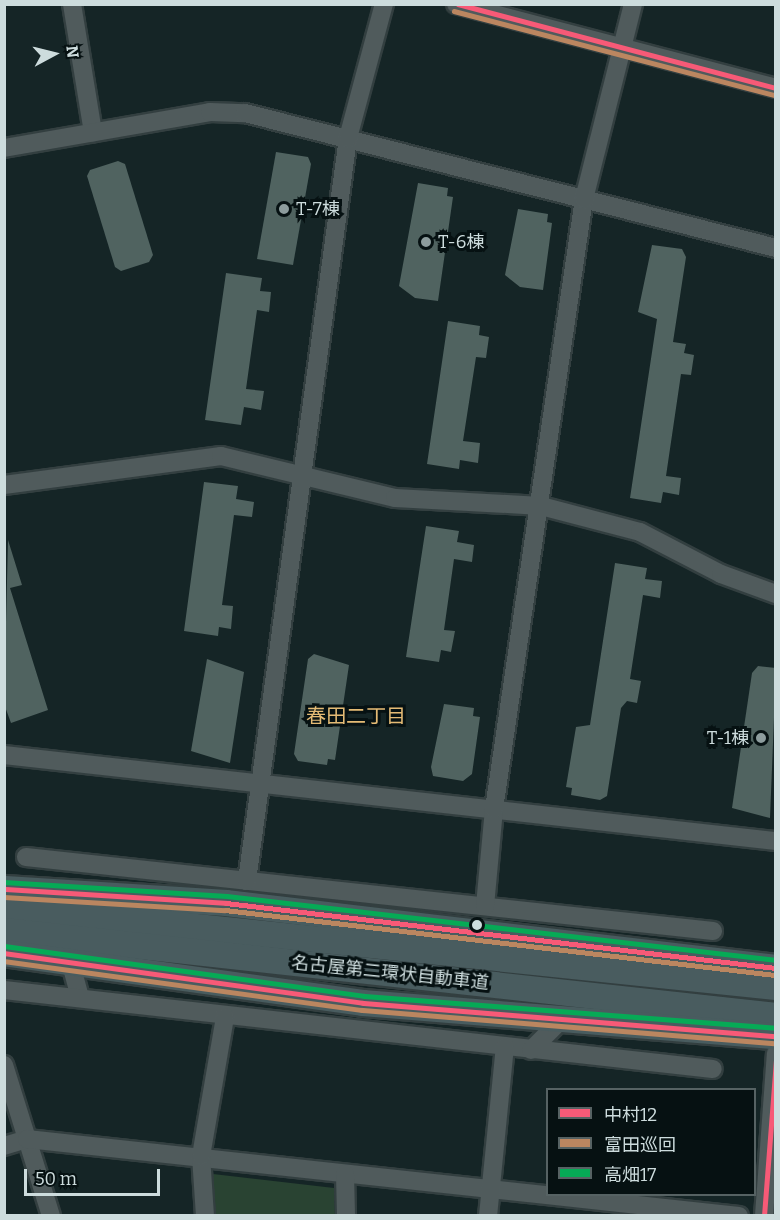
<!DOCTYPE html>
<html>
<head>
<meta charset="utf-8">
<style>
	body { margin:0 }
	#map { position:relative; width:780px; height:1220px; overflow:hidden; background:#152526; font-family:Bitter,"Noto Sans JP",serif }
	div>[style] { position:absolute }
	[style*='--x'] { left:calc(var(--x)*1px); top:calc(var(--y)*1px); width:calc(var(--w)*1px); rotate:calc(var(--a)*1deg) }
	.green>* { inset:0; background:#294332 }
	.building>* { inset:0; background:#506360 }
	.roads { filter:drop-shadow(2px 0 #333f40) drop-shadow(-2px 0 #333f40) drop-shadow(0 2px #333f40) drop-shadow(0 -2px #333f40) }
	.minor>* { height:18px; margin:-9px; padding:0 9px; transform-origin:9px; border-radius:9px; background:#505b5c }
	.highway>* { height:26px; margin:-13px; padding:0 13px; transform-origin:13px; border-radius:13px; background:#495c5f }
	.bus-1>* { height:4.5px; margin:-2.25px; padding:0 2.25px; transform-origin:2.25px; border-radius:2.25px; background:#f75a77 }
	.bus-2>* { height:4.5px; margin:-2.25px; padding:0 2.25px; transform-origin:2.25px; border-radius:2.25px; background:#bb8660 }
	.bus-3>* { height:4.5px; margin:-2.25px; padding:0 2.25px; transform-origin:2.25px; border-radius:2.25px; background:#06aa56 }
	.dots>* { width:16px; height:16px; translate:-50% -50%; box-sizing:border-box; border:3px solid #061112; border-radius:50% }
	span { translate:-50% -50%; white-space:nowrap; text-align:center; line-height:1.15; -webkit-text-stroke:6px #061112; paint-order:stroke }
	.poi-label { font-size:18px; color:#cddcdd }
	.left { translate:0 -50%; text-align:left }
	.right { translate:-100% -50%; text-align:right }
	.street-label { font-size:18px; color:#cddcdd }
	.neighbourhood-label { font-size:20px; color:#e4bb75 }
	.frame { position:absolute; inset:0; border:6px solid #cddcdd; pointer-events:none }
	.legend { position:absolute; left:546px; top:1088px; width:210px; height:108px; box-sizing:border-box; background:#061112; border:2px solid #566263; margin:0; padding:8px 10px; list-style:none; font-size:18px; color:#cddcdd }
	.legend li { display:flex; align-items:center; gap:12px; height:30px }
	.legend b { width:30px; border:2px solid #566263 }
	.north { position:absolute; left:24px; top:24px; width:60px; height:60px; -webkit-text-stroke:4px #061112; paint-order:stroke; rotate:83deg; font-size:16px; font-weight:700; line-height:24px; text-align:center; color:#cddcdd }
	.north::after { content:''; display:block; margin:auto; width:21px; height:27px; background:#cddcdd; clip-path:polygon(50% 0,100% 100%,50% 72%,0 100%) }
	.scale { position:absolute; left:24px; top:1169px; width:136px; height:27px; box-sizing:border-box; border:3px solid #cddcdd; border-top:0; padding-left:8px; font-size:18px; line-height:21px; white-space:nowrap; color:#cddcdd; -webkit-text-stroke:4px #061112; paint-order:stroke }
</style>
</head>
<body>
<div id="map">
	<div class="green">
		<i style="clip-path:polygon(213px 1174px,334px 1188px,335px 1215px,215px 1215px)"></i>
	</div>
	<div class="building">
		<i style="clip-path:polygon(276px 152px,308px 157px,311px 164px,293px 265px,257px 259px)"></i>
		<i style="clip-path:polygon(118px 161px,125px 164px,153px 255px,149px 262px,121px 271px,115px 267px,87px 176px,90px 170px)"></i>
		<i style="clip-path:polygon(418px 183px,448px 188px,447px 196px,453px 197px,438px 301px,415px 298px,399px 286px)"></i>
		<i style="clip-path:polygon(518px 209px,548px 214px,547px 222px,552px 223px,543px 290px,520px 287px,505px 275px)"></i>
		<i style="clip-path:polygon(652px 245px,682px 249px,686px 257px,673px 342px,686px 344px,684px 353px,694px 355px,691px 375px,681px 374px,666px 476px,681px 478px,679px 495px,663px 492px,661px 503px,630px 498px,657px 319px,638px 312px)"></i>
		<i style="clip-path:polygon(226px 273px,262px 278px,260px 291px,271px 292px,269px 312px,257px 310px,246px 389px,264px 391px,261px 410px,244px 407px,241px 425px,205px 420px)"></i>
		<i style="clip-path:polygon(448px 321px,480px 326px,479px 335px,489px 337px,486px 358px,476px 357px,463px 441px,480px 443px,478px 463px,460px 460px,459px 469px,427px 464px)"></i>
		<i style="clip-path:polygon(204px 482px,238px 486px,236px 499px,254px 502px,252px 517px,234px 515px,222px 605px,233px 606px,231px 629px,219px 627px,218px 636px,184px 631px)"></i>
		<i style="clip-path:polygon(426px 526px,459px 531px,457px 542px,474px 545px,472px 562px,454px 559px,444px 630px,455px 631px,451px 652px,441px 650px,439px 662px,406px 657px)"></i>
		<i style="clip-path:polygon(8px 540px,22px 585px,10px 588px,48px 710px,11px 723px,4px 704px)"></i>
		<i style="clip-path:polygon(615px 563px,647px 568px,645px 579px,662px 581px,660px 598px,643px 595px,630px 679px,641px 681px,637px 703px,627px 701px,621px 708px,607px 796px,600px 800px,571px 795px,572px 788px,566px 787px,576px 727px,590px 725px)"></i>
		<i style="clip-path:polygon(314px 654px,349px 665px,335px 760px,328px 759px,327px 765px,298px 761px,294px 754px,308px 659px)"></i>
		<i style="clip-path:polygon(207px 659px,244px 672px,230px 763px,191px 751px)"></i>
		<i style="clip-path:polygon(758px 666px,776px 668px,770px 818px,732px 808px,752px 673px)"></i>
		<i style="clip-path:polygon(444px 704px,474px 708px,473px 716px,480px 717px,472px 774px,463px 781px,433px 776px,431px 767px)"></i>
	</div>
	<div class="roads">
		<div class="minor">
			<i style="--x:72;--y:4;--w:130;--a:80.7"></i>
			<i style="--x:456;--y:4;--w:331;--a:14.7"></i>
			<i style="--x:4;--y:148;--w:209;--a:-9.9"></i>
			<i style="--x:210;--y:112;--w:35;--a:2"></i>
			<i style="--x:245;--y:113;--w:548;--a:14.26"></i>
			<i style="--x:4;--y:485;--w:219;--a:-7.6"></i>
			<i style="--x:221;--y:456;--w:179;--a:13.6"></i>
			<i style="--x:395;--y:498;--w:146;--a:3.1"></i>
			<i style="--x:541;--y:506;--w:102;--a:14.7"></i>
			<i style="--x:640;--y:532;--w:91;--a:27.4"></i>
			<i style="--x:721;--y:574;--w:59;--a:20"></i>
			<i style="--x:4;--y:755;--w:777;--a:6.36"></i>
			<i style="--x:26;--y:857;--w:691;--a:6.15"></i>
			<i style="--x:247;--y:881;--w:750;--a:-82.26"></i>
			<i style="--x:348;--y:138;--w:139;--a:-75"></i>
			<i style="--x:485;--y:906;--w:97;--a:-84.7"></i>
			<i style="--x:494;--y:809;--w:617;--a:-81.61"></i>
			<i style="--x:584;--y:199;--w:201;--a:-75.9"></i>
			<i style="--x:71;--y:964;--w:35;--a:75"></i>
			<i style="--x:4;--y:990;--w:713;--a:6.36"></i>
			<i style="--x:531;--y:1050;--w:47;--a:-45"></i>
			<i style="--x:4;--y:1065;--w:158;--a:72.7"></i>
			<i style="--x:4;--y:1146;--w:24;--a:-17"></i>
			<i style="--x:27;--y:1139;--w:716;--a:6.17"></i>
			<i style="--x:345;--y:1174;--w:42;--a:88.6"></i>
			<i style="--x:205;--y:1216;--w:60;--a:-93.8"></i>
			<i style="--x:201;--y:1156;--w:141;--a:-80.2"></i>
			<i style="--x:488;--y:1216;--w:170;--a:-84.3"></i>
			<i style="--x:764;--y:1216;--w:163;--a:-85.8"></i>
		</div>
		<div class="highway">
			<i style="--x:4;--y:889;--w:222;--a:3.6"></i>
			<i style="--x:226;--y:903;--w:554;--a:6.74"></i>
			<i style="--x:4;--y:907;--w:776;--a:5.92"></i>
			<i style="--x:4;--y:931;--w:777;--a:6.28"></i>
			<i style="--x:4;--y:953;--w:362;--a:7.9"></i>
			<i style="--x:363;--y:1003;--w:414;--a:4.6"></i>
		</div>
	</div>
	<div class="bus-1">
		<i style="--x:458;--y:4;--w:329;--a:14.8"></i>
		<i style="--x:4;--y:889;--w:222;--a:3.6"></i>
		<i style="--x:226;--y:903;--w:554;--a:6.74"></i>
		<i style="--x:4;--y:953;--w:362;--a:7.9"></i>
		<i style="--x:363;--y:1003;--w:414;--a:4.6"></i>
		<i style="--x:764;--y:1216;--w:156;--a:-85.6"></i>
	</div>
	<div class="bus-2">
		<i style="--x:454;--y:11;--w:331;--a:14.7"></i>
		<i style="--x:4;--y:897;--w:221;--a:3.4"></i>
		<i style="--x:225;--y:910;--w:554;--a:6.74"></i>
		<i style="--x:4;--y:961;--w:361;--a:7.8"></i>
		<i style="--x:362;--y:1010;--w:414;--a:4.6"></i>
	</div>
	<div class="bus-3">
		<i style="--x:4;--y:882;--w:223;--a:3.6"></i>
		<i style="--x:227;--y:896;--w:553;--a:6.65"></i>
		<i style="--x:5;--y:946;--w:362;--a:7.9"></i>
		<i style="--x:364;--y:996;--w:413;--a:4.4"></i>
	</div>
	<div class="dots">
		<i style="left:284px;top:209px;background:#8d9c9d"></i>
		<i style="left:426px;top:242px;background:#8d9c9d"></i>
		<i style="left:761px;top:738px;background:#8d9c9d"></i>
		<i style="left:477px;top:925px;background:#cddcdd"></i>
	</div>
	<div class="poi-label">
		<span class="left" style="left:296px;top:209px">T-7棟</span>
		<span class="left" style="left:438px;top:242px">T-6棟</span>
		<span class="right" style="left:749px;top:738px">T-1棟</span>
	</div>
	<div class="street-label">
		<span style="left:390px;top:973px;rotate:6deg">名古屋第二環状自動車道</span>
	</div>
	<div class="neighbourhood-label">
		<span style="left:356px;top:716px">春田二丁目</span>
	</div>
	<div class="frame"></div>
	<ul class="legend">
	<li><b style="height:8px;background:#f75a77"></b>中村12</li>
	<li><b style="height:8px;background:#bb8660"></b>富田巡回</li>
	<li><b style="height:8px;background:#06aa56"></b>高畑17</li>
	</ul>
	<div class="north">N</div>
	<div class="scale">50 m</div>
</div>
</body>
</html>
